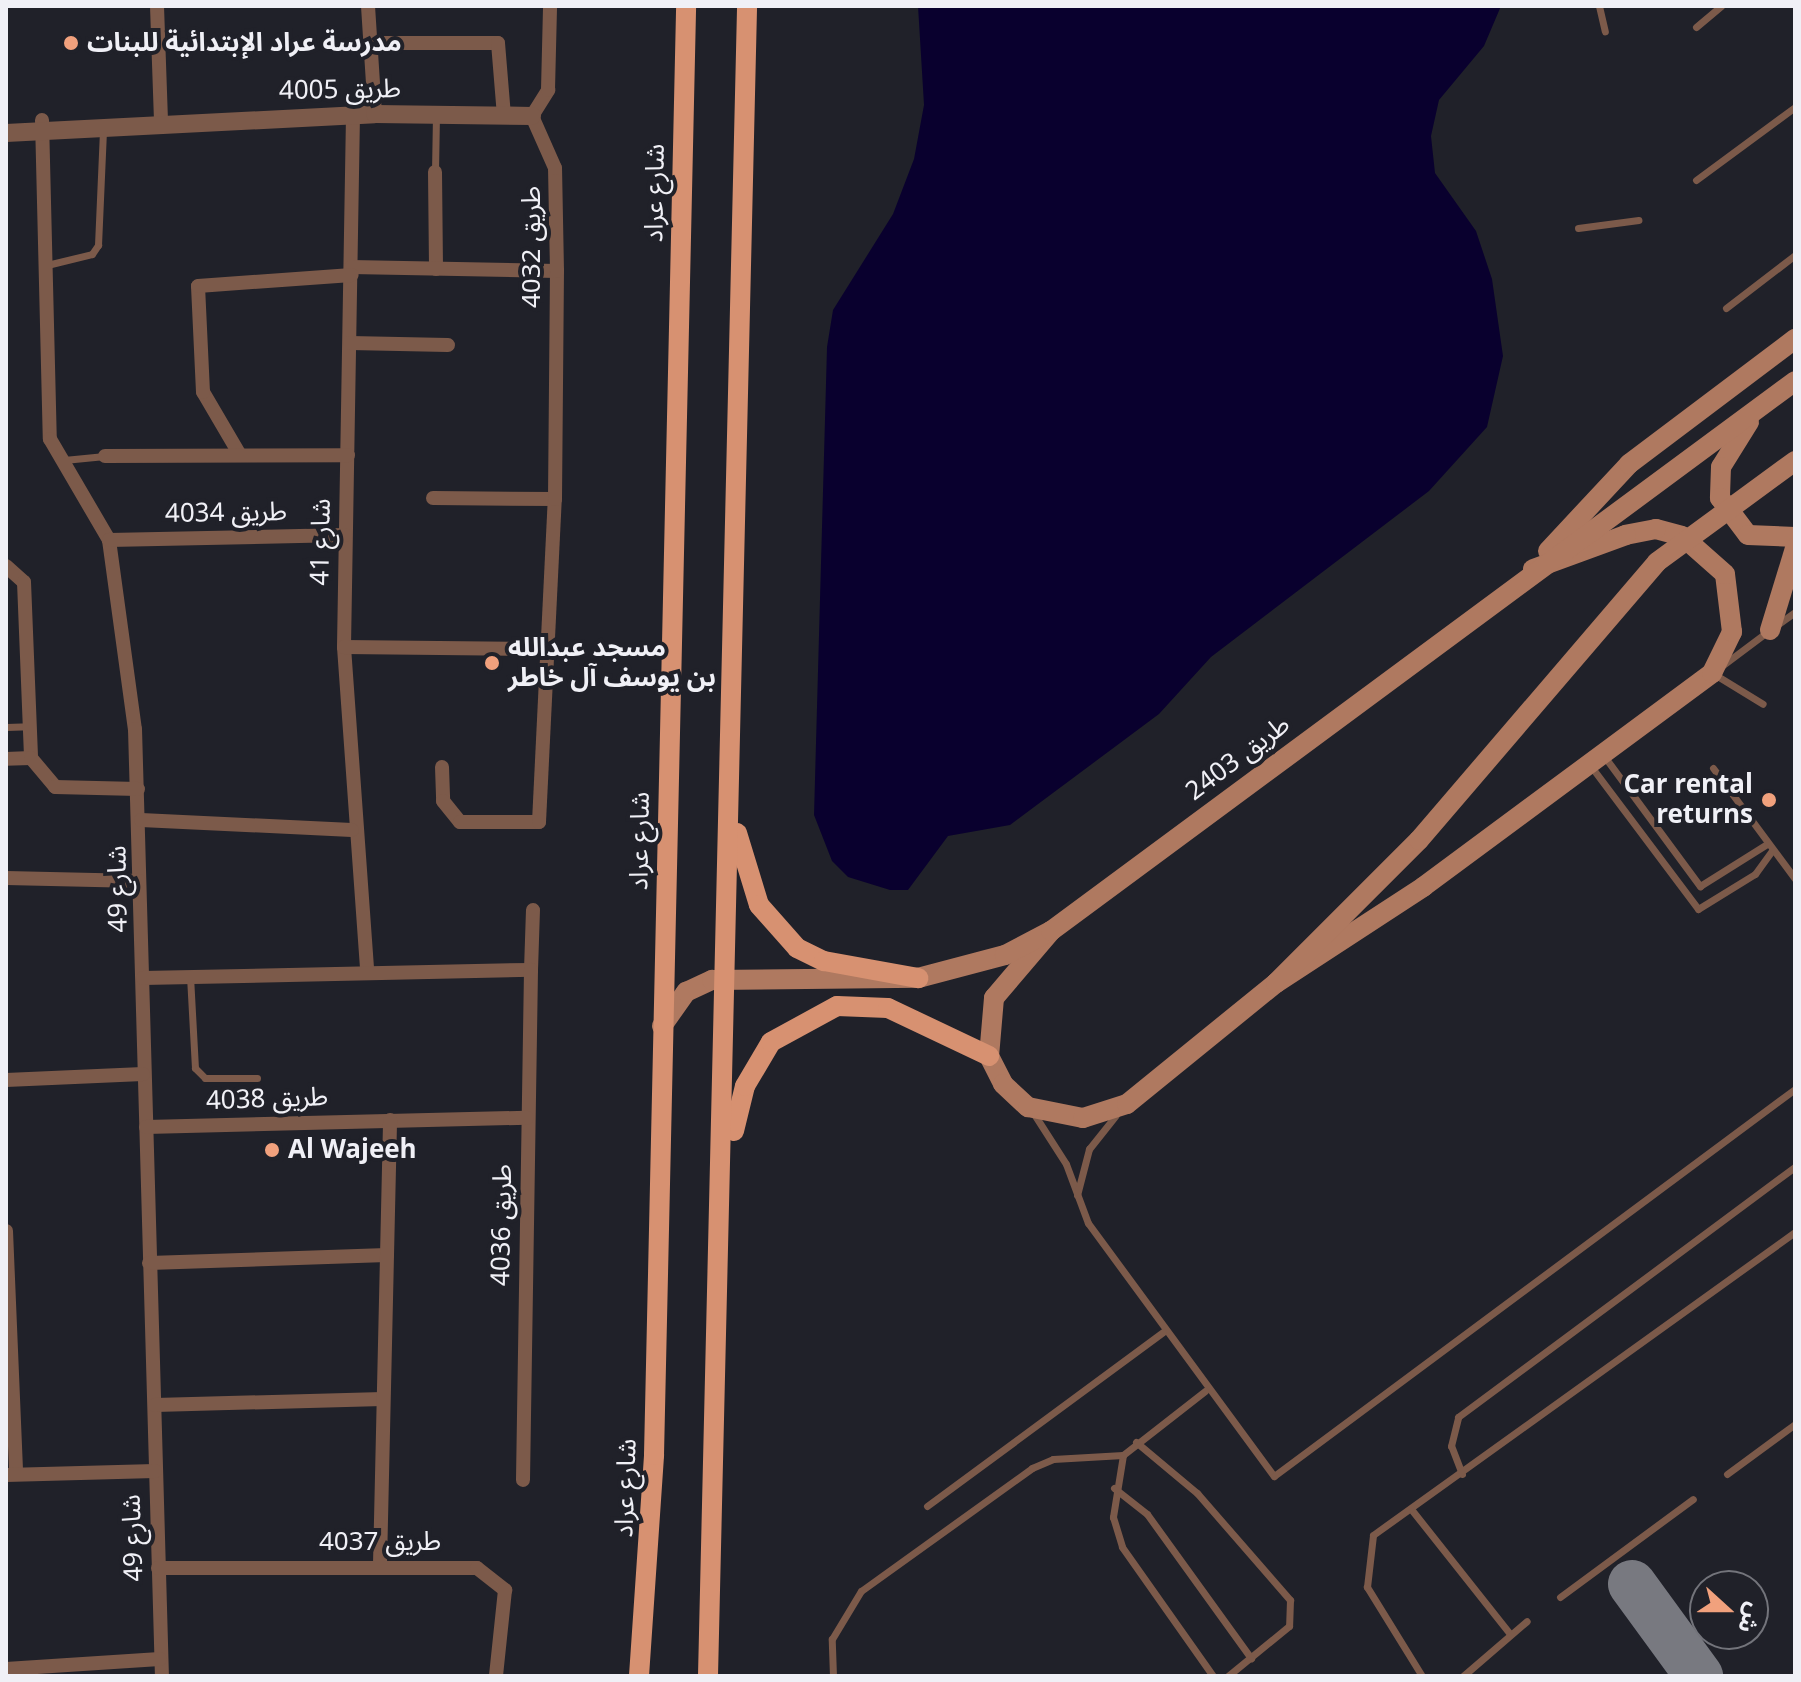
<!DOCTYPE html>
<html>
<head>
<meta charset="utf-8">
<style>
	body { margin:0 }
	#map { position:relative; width:1801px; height:1682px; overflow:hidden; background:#202129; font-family:Georgia,"Noto Sans Arabic",serif }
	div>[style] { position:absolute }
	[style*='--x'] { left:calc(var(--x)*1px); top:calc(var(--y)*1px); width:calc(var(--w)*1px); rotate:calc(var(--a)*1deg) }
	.water>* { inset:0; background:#09002e }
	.taxiway>* { height:48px; margin:-24px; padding:0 24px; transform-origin:24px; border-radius:24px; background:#787980 }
	.service>* { height:7px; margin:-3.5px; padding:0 3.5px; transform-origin:3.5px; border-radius:3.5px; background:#7c5a4a }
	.minor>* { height:14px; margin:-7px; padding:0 7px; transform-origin:7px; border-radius:7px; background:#7c5a4a }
	.tertiary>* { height:18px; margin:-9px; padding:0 9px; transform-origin:9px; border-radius:9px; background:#7c5a4a }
	.secondary>* { height:20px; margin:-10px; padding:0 10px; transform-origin:10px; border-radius:10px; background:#af7960 }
	.primary>* { height:20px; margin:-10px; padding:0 10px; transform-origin:10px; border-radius:10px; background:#d79171 }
	.secondary-bridge>* { height:20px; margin:-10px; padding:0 10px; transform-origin:10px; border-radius:10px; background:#af7960 }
	.dots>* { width:22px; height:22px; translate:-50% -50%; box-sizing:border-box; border:4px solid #202129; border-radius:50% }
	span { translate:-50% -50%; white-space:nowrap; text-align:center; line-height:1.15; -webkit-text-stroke:8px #202129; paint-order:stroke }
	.poi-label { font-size:26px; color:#f0f0f6; font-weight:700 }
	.left { translate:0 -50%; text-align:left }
	.right { translate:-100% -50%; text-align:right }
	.street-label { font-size:26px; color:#f0f0f6 }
	.frame { position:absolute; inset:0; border:8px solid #f0f0f6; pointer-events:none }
	.north { position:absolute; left:1689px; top:1570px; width:80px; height:80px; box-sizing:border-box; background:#202129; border:2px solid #73747b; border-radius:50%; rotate:111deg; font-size:22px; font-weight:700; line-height:32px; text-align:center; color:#f0f0f6 }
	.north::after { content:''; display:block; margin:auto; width:28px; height:36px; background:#f1a17d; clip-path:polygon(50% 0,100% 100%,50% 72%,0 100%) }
</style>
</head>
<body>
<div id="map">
	<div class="water">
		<i style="clip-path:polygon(918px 6px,1501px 6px,1484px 46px,1439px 100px,1431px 136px,1435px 173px,1476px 231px,1492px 279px,1503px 356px,1487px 427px,1429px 491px,1211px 657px,1159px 714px,1010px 825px,948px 836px,908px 890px,890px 890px,848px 877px,832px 861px,814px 815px,827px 347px,833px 310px,893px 214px,914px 159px,924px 105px)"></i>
	</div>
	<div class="taxiway">
		<i style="--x:1632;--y:1584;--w:114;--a:53.9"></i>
	</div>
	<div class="service">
		<i style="--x:1599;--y:6;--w:26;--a:77"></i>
		<i style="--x:1696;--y:27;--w:33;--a:-40"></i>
		<i style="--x:435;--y:172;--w:57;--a:-89"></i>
		<i style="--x:1696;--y:180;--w:123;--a:-36.4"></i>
		<i style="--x:1578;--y:228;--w:61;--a:-7.6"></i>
		<i style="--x:47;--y:265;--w:46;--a:-13.7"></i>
		<i style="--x:92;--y:254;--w:11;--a:-56"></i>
		<i style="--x:98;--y:245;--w:116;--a:-87.5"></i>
		<i style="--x:1726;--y:308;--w:87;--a:-37.5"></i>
		<i style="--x:64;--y:460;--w:41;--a:-5.6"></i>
		<i style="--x:1777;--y:625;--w:22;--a:-36"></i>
		<i style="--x:1723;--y:665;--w:55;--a:-36.9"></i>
		<i style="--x:1714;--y:674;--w:57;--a:31.5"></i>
		<i style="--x:6;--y:727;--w:23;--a:-2"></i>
		<i style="--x:1604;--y:756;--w:162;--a:53.6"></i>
		<i style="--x:1700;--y:886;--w:79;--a:-32.1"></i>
		<i style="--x:1590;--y:765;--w:180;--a:53.1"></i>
		<i style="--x:1698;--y:909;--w:67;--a:-31.6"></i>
		<i style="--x:1755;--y:874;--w:29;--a:-54"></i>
		<i style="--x:1713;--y:768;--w:138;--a:53.5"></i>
		<i style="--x:190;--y:976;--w:92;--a:86.9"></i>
		<i style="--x:195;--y:1068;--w:14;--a:45"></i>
		<i style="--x:205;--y:1078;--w:52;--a:0"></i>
		<i style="--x:1034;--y:1114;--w:59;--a:57.4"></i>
		<i style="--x:1066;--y:1164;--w:63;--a:69.6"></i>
		<i style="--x:1088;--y:1223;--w:314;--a:53.7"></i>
		<i style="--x:1274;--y:1476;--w:649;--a:-36.61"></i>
		<i style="--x:1077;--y:1195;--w:48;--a:-75.4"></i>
		<i style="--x:1089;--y:1149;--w:43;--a:-51.5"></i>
		<i style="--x:1136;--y:1442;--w:80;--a:39.9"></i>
		<i style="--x:1197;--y:1493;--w:142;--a:49"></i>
		<i style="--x:1290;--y:1600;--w:26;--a:92"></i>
		<i style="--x:1289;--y:1626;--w:79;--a:140.7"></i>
		<i style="--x:1123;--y:1455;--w:63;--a:99.2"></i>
		<i style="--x:1113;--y:1517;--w:31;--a:73"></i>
		<i style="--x:1122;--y:1547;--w:158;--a:54.8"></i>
		<i style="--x:1462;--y:1474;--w:30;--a:-111"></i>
		<i style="--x:1451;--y:1446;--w:30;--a:-76"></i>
		<i style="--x:1458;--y:1417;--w:420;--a:-36.6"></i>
		<i style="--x:1727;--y:1474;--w:84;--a:-36.3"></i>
		<i style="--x:1114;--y:1488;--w:42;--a:38.2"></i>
		<i style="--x:1147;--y:1514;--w:178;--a:54.2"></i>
		<i style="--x:927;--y:1506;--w:293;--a:-36.4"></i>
		<i style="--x:1411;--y:1509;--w:159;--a:51.6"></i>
		<i style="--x:1560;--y:1597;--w:165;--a:-36.4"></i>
		<i style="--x:833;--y:1676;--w:37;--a:-92"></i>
		<i style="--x:832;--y:1639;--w:56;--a:-58.9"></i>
		<i style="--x:861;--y:1591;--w:211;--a:-35.7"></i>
		<i style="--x:1032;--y:1468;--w:23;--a:-23"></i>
		<i style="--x:1053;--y:1459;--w:70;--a:-3.3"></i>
		<i style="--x:1123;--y:1455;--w:104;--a:-38"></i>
		<i style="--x:1422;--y:1676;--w:105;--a:-121.7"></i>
		<i style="--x:1367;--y:1587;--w:52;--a:-83.4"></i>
		<i style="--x:1373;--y:1535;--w:520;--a:-35.68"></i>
		<i style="--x:1463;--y:1676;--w:84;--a:-40.7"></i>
	</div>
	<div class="minor">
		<i style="--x:157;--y:6;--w:115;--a:88"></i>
		<i style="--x:368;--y:6;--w:108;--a:86.3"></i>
		<i style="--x:369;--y:43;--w:129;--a:0"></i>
		<i style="--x:498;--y:43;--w:73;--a:85.3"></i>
		<i style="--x:353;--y:115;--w:532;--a:90.97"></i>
		<i style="--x:344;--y:647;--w:323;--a:85.9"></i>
		<i style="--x:42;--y:120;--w:319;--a:88.6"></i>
		<i style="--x:50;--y:439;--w:117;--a:59.7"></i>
		<i style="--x:109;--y:540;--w:191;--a:82.2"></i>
		<i style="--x:135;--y:729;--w:947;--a:88.37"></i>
		<i style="--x:435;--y:172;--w:97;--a:89.4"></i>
		<i style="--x:351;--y:267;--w:206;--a:1.1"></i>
		<i style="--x:350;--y:343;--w:98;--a:1.2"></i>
		<i style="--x:240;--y:455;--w:73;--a:-120.4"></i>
		<i style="--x:203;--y:392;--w:106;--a:-92.7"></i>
		<i style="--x:198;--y:286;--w:154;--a:-4.1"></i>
		<i style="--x:105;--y:456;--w:243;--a:-0.2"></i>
		<i style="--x:433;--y:498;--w:122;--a:0.5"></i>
		<i style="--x:109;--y:540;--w:236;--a:-1.2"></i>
		<i style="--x:6;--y:566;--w:24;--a:42"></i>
		<i style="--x:24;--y:582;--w:176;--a:87.7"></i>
		<i style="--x:31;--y:758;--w:25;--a:178"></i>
		<i style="--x:344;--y:647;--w:199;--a:0.6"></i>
		<i style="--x:31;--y:758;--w:38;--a:50"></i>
		<i style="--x:55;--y:787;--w:83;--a:1.4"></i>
		<i style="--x:442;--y:767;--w:34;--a:88"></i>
		<i style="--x:443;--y:801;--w:27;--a:51"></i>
		<i style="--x:460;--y:822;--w:79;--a:0"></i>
		<i style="--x:539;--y:822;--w:323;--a:-87.2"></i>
		<i style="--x:555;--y:499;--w:228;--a:-89.5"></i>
		<i style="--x:557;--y:271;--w:103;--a:-91.1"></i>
		<i style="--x:555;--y:168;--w:57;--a:-113.9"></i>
		<i style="--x:532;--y:116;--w:31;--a:-58"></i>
		<i style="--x:548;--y:90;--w:84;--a:-88.6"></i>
		<i style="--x:141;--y:820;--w:211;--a:2.7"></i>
		<i style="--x:6;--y:878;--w:133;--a:1.3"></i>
		<i style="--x:531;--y:970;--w:60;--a:-88.1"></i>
		<i style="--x:143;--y:978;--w:388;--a:-1.2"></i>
		<i style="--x:531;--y:970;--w:510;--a:90.9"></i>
		<i style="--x:6;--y:1080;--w:137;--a:-2.5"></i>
		<i style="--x:146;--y:1127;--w:381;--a:-1.4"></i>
		<i style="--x:6;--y:1231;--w:243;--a:87.6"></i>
		<i style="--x:149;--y:1263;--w:238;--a:-1.9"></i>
		<i style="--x:155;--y:1405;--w:228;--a:-1.5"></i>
		<i style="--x:6;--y:1475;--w:149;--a:-1.5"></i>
		<i style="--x:380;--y:1564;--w:444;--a:-88.7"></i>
		<i style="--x:158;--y:1568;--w:319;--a:0"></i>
		<i style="--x:477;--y:1568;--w:36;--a:38"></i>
		<i style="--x:505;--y:1590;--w:86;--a:96"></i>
		<i style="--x:6;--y:1669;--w:154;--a:-3.7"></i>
	</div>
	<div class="tertiary">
		<i style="--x:6;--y:133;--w:369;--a:-2.9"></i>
		<i style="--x:375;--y:114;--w:157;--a:0.7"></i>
	</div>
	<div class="secondary">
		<i style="--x:1749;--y:422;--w:53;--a:121.9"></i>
		<i style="--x:1721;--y:467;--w:31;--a:92"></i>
		<i style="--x:1720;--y:498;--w:46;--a:52.9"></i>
		<i style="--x:1748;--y:535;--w:47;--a:2.4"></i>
		<i style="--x:1548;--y:551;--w:119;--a:-47"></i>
		<i style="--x:1629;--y:464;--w:208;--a:-37"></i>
		<i style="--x:1770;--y:630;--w:86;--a:-73"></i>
		<i style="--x:1051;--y:931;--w:88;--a:130.4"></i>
		<i style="--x:994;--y:998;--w:58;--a:94.9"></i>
		<i style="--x:989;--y:1056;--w:31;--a:63"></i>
		<i style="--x:1003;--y:1084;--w:34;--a:43"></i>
		<i style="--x:1028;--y:1107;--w:56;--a:11.3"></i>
		<i style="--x:1083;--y:1118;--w:46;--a:-17.7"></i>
		<i style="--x:1127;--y:1104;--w:192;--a:-39.1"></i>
		<i style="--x:1276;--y:983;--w:176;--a:-33.1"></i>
		<i style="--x:1423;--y:887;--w:360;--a:-36.5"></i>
		<i style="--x:1712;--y:673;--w:46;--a:-64"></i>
		<i style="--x:1732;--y:632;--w:58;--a:-96.9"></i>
		<i style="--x:1725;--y:574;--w:57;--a:-138.5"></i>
		<i style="--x:1682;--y:536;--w:27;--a:-165"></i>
		<i style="--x:1656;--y:529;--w:31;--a:169"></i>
		<i style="--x:1626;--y:535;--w:99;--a:159.9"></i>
		<i style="--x:662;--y:1026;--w:42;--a:-54.8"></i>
		<i style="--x:686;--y:992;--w:29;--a:-25"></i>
		<i style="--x:712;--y:980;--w:206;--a:-0.6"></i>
		<i style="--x:918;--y:978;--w:90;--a:-14.8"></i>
		<i style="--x:1005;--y:955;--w:52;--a:-27.6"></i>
		<i style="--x:1051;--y:931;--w:925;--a:-36.47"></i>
	</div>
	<div class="primary">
		<i style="--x:737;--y:833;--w:75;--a:73"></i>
		<i style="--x:759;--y:905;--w:57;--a:48.5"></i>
		<i style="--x:797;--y:948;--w:30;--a:26"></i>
		<i style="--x:824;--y:961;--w:96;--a:10.3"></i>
		<i style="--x:734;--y:1131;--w:46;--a:-76.3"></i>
		<i style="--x:745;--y:1086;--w:51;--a:-59.4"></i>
		<i style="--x:771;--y:1042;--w:75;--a:-28.6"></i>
		<i style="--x:837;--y:1006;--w:51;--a:2.2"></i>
		<i style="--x:888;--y:1008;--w:112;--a:25.4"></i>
		<i style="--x:639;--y:1676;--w:222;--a:-86.1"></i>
		<i style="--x:654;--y:1455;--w:1449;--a:-88.73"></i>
		<i style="--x:708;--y:1676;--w:1670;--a:-88.66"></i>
	</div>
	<div class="secondary-bridge">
		<i style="--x:1276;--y:983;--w:202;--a:-45"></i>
		<i style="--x:1419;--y:840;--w:366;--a:-49.4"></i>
		<i style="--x:1657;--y:562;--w:171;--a:-36.2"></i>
	</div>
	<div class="dots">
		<i style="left:71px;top:43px;background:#f1a17d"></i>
		<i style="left:492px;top:663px;background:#f1a17d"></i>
		<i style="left:1769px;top:800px;background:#f1a17d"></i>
		<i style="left:272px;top:1150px;background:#f1a17d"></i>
	</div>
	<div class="poi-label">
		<span class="left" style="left:87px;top:43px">مدرسة عراد الإبتدائية للبنات</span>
		<span class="left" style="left:508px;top:663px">مسجد عبدالله<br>بن يوسف آل خاطر</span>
		<span class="right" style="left:1753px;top:800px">Car rental<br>returns</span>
		<span class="left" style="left:288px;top:1150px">Al Wajeeh</span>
	</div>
	<div class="street-label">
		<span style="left:340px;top:90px;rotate:-1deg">طريق 4005</span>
		<span style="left:655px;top:193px;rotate:-89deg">شارع عراد</span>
		<span style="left:532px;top:247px;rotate:-90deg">طريق 4032</span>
		<span style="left:226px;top:513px;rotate:-1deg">طريق 4034</span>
		<span style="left:321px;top:542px;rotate:-89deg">شارع 41</span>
		<span style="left:1238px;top:758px;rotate:-37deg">طريق 2403</span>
		<span style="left:640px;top:841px;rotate:-89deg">شارع عراد</span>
		<span style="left:118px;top:889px;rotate:-91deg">شارع 49</span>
		<span style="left:267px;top:1099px;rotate:-2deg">طريق 4038</span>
		<span style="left:502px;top:1225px;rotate:-89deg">طريق 4036</span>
		<span style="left:626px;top:1488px;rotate:-88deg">شارع عراد</span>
		<span style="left:133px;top:1538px;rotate:-92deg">شارع 49</span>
		<span style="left:380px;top:1542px">طريق 4037</span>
	</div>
	<div class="frame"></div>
	<div class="north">ش</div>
</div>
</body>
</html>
